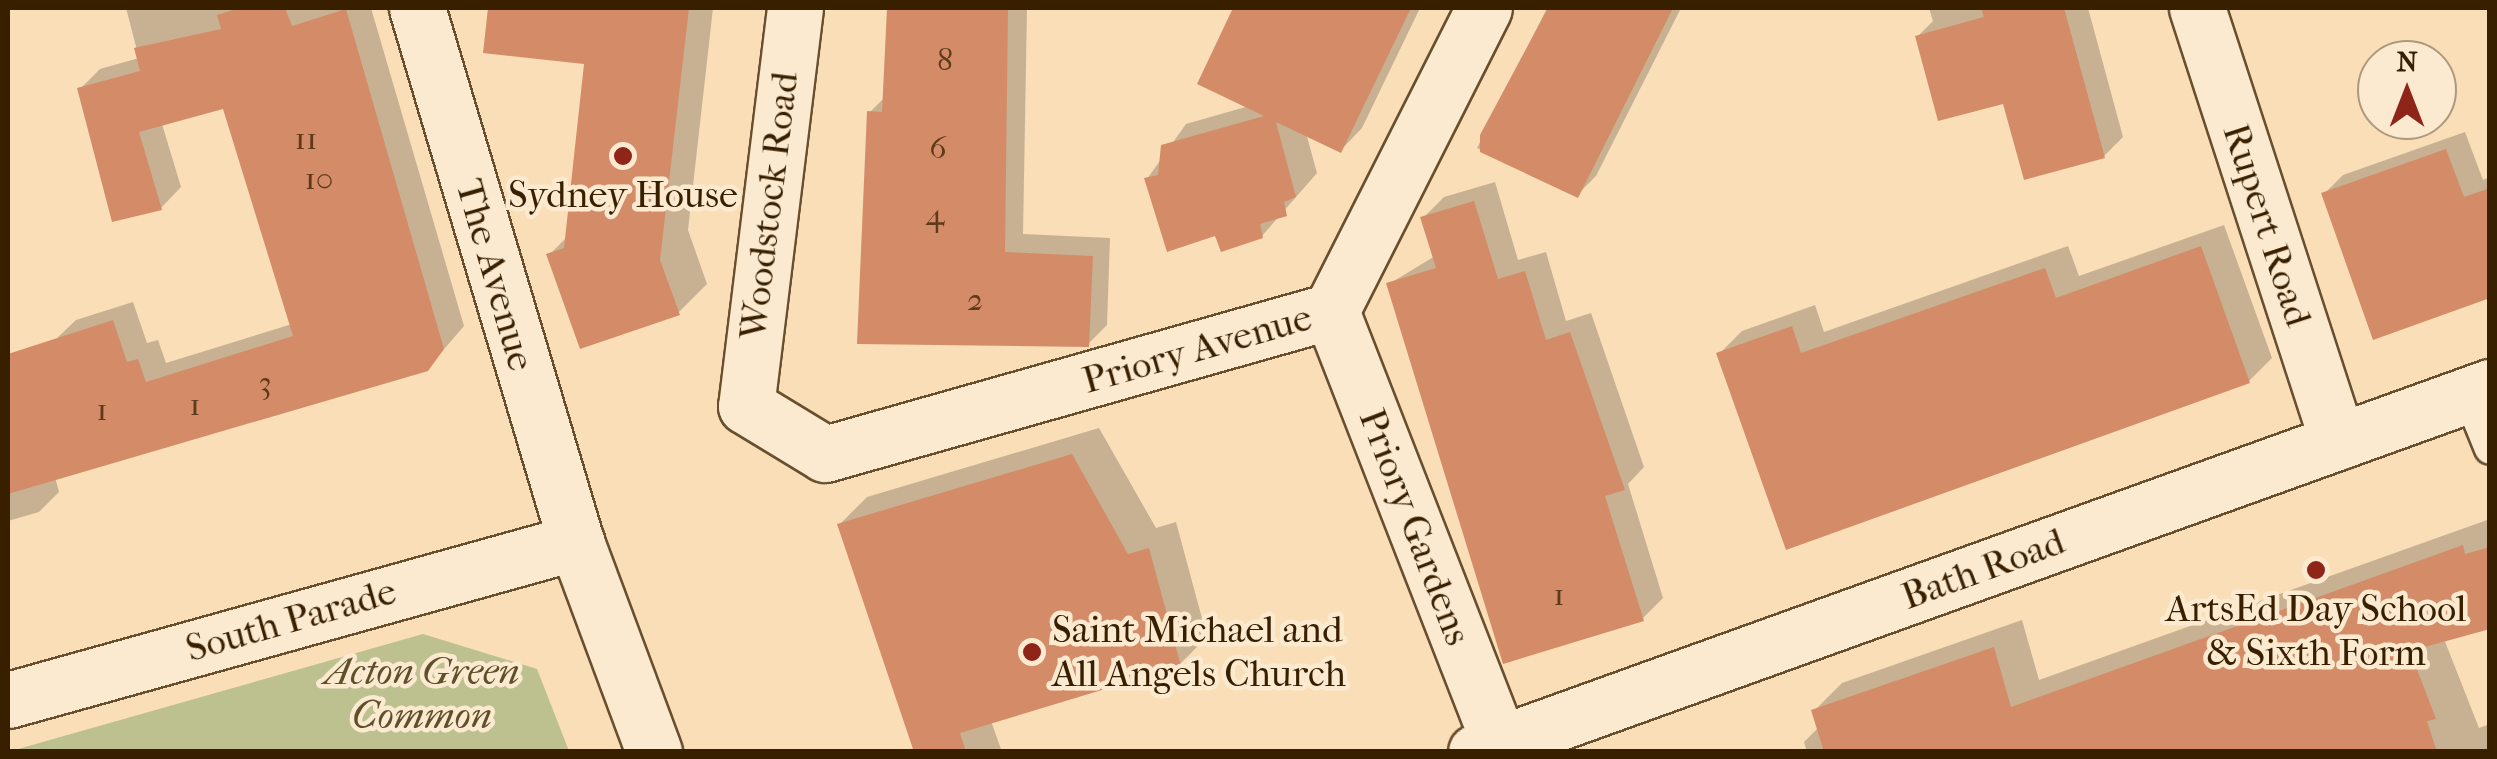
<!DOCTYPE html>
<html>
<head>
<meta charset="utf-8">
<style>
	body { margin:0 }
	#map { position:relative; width:2497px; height:759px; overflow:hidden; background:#f9deb7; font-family:"IM FELL French Canon",serif }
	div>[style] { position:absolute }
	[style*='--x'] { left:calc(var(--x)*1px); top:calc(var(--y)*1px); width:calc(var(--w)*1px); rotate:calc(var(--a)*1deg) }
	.green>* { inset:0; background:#bcc18f }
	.shadow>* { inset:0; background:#0003 }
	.building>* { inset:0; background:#d38c67 }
	.roads { filter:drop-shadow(2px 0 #684f2e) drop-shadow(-2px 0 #684f2e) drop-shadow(0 2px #684f2e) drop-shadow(0 -2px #684f2e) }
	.lane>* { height:30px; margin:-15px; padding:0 15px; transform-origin:15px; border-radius:15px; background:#fbead0 }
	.street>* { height:55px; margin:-27.5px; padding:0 27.5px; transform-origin:27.5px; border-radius:27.5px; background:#fbead0 }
	.secondary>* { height:55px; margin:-27.5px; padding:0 27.5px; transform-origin:27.5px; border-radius:27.5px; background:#fbead0 }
	.dots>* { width:28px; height:28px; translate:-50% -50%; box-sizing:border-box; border:5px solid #fbead0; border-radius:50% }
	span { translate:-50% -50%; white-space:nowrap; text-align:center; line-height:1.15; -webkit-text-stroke:9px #fbead0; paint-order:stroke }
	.number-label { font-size:32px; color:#5e3a1a }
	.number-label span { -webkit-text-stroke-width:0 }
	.poi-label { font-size:38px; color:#371f00 }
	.left { translate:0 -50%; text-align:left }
	.street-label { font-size:38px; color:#371f00 }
	.park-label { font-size:38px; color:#5f502b; font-style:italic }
	.frame { position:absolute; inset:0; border:10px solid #371f00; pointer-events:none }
	.north { position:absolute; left:2357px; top:40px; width:100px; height:100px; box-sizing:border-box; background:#fbead0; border:2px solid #ad997d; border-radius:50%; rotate:0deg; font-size:28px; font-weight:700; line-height:40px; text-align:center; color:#371f00 }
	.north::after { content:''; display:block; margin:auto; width:35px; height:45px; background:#8f2418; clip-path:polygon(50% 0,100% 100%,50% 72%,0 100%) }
</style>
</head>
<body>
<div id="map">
	<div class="green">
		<i style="clip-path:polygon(423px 634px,537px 669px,569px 751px,11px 751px)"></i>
	</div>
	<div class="shadow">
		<i style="clip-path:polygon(126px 8px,371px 8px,464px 326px,427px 369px,55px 477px,59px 492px,39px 512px,8px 521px,8px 378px,62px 361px,55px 340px,76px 320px,133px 302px,147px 343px,158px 340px,166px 363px,292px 324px,225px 106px,162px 124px,181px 187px,161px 208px,80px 89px,100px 69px,139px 58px)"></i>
		<i style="clip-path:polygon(491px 8px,713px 8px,688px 230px,707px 284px,678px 313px,549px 255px,568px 236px,587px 62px,486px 51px)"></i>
		<i style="clip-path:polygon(889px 8px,1027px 8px,1023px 234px,1110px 238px,1107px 325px,1088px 344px,870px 112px,885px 97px)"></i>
		<i style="clip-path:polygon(1236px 8px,1420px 8px,1362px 128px,1341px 150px,1306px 133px,1317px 173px,1262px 236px,1216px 233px,1147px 179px,1186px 124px,1249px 106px,1200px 83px)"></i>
		<i style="clip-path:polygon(1547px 8px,1681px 8px,1596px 176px,1577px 195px,1477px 148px)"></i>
		<i style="clip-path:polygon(1929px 8px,2088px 8px,2123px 137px,2104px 156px,2005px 101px,1918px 36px,1933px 21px)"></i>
		<i style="clip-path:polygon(2465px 132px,2483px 180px,2490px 177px,2490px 295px,2324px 194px,2343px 175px)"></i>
		<i style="clip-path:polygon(1495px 182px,1518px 260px,1546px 252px,1566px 321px,1591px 313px,1644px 467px,1628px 484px,1663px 598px,1643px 618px,1389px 284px,1435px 256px,1423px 218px,1444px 197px)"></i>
		<i style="clip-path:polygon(2224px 225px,2272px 358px,2249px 381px,1719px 354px,1742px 331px,1815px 305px,1824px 332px,2068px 246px,2079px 276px)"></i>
		<i style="clip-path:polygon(1099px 428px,1156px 528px,1176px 522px,1207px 637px,1180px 664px,991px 721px,1002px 752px,917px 752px,840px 524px,867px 497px)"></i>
		<i style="clip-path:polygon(2490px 519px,2490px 626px,2444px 639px,2479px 728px,2490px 724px,2490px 752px,1807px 752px,1804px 742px,1819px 727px,1814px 711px,1842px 683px,2022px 620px,2039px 680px)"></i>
	</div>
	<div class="building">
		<i style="clip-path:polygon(240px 8px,285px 8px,292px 26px,346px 9px,444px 349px,428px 371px,8px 494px,8px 354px,113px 320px,127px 362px,138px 359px,146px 382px,293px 336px,223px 109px,139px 132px,162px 210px,112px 222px,77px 88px,140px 71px,134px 48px,221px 29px,217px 15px)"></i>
		<i style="clip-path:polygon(488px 8px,689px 8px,660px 260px,680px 315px,580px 349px,546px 254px,564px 248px,584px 64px,483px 53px)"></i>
		<i style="clip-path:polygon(887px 8px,1008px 8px,1005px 252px,1093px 256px,1089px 347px,857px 344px,867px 111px,882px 112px)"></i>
		<i style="clip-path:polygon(1233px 8px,1411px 8px,1341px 153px,1276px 122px,1296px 197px,1284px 202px,1287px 216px,1260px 224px,1263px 238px,1221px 252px,1215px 236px,1167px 252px,1144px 178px,1158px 175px,1161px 145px,1264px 116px,1197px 84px)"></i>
		<i style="clip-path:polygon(1548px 8px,1673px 8px,1578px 198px,1480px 152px,1480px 135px)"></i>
		<i style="clip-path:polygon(1981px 8px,2064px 8px,2105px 158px,2024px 180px,2003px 104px,1938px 121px,1915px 36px,1984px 17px)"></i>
		<i style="clip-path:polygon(2446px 149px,2464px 197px,2490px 188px,2490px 298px,2373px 340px,2321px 193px)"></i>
		<i style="clip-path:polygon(1474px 201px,1498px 279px,1525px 271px,1546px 340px,1570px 332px,1625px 490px,1605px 496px,1644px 621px,1503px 664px,1386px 283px,1436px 268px,1420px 217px)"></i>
		<i style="clip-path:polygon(2201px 246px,2250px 383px,1786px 550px,1716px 353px,1792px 326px,1801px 353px,2045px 268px,2056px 298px)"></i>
		<i style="clip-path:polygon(1072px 454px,1128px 554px,1149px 548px,1181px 666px,960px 733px,966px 752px,914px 752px,837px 524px)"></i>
		<i style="clip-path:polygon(2463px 545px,2465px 554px,2490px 547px,2490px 629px,2410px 651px,2436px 719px,2427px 721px,2437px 752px,1824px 752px,1811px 710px,1994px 647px,2011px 707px)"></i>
	</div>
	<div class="roads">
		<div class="lane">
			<i style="--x:2468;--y:395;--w:58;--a:67.8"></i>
		</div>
		<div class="street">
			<i style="--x:795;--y:8;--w:401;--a:97"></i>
			<i style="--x:746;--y:406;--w:92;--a:31.3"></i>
			<i style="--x:825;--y:454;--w:526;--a:-15.78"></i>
			<i style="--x:1331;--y:311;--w:339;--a:-63.2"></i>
			<i style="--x:2197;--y:8;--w:456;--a:72"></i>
			<i style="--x:1331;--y:311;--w:464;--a:68.7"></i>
		</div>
		<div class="secondary">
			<i style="--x:417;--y:8;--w:557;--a:73.42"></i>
			<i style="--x:576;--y:542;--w:224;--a:69.6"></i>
			<i style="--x:8;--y:700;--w:590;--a:-15.54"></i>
			<i style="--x:1476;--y:752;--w:1078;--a:-19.8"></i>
		</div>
	</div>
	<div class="dots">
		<i style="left:623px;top:156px;background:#8f2418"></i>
		<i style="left:2316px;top:570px;background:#8f2418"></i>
		<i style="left:1032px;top:652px;background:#8f2418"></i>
	</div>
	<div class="number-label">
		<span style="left:945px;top:60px">8</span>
		<span style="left:306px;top:139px">11</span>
		<span style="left:938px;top:148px">6</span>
		<span style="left:319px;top:179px">10</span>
		<span style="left:935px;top:215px">4</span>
		<span style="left:975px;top:300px">2</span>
		<span style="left:265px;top:383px">3</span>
		<span style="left:195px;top:405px">1</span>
		<span style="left:102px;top:410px">1</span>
		<span style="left:1559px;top:595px">1</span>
	</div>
	<div class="poi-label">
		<span style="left:623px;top:195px">Sydney House</span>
		<span style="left:2316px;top:631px">ArtsEd Day School<br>&amp; Sixth Form</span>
		<span class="left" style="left:1052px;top:652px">Saint Michael and<br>All Angels Church</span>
	</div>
	<div class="street-label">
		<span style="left:769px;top:206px;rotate:-83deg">Woodstock Road</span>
		<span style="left:2267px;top:225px;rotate:72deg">Rupert Road</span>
		<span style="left:495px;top:275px;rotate:74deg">The Avenue</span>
		<span style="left:1197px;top:349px;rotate:-16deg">Priory Avenue</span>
		<span style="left:1415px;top:527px;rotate:69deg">Priory Gardens</span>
		<span style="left:1983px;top:569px;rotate:-20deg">Bath Road</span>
		<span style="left:291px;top:620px;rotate:-16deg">South Parade</span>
	</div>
	<div class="park-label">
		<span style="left:422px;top:694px">Acton Green<br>Common</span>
	</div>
	<div class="frame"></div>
	<div class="north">N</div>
</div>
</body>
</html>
